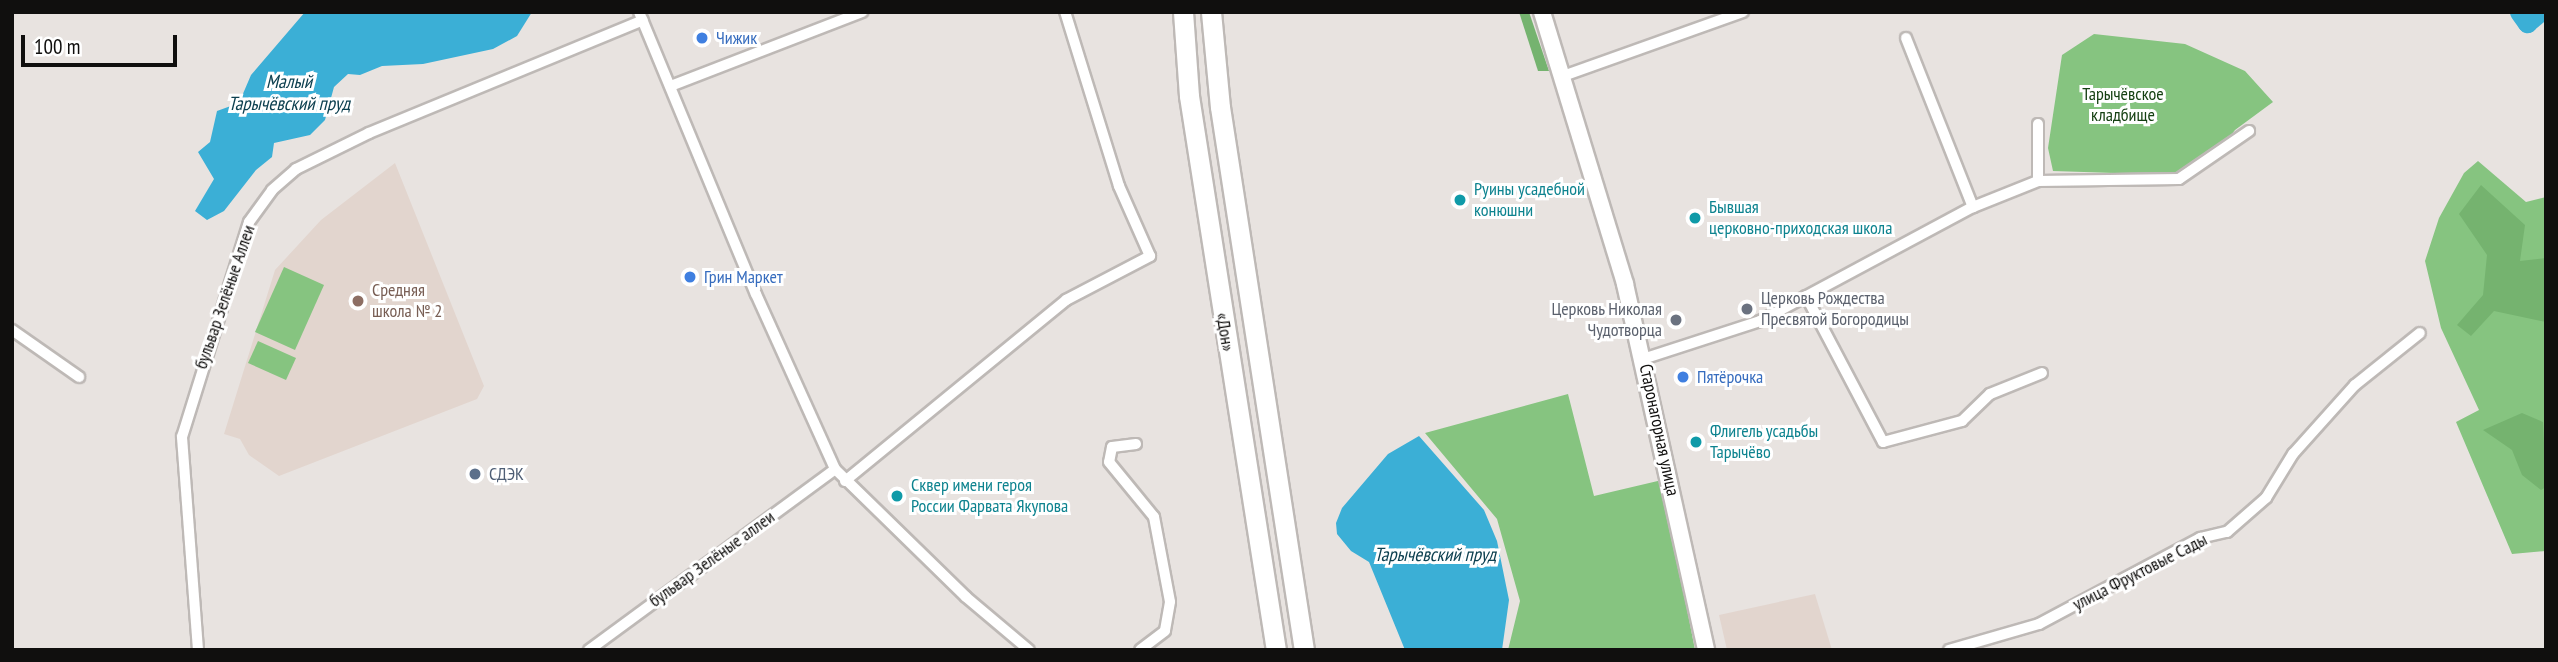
<!DOCTYPE html>
<html>
<head>
<meta charset="utf-8">
<style>
	body { margin:0 }
	#map { position:relative; width:2558px; height:662px; overflow:hidden; background:#e8e3e0; font-family:"PT Sans Narrow",sans-serif }
	div>[style] { position:absolute }
	[style*='--x'] { left:calc(var(--x)*1px); top:calc(var(--y)*1px); width:calc(var(--w)*1px); rotate:calc(var(--a)*1deg) }
	.built>* { inset:0; background:#e2d5ce }
	.green>* { inset:0; background:#86c480 }
	.forest>* { inset:0; background:#75b36f }
	.water>* { inset:0; background:#3bafd6 }
	.river>* { height:19px; margin:-9.5px; padding:0 9.5px; transform-origin:9.5px; border-radius:9.5px; background:#3bafd6 }
	.roads { filter:drop-shadow(2px 0 #beb9b6) drop-shadow(-2px 0 #beb9b6) drop-shadow(0 2px #beb9b6) drop-shadow(0 -2px #beb9b6) }
	.street>* { height:10px; margin:-5px; padding:0 5px; transform-origin:5px; border-radius:5px; background:#fff }
	.secondary>* { height:16px; margin:-8px; padding:0 8px; transform-origin:8px; border-radius:8px; background:#fff }
	.highway>* { height:19px; margin:-9.5px; padding:0 9.5px; transform-origin:9.5px; border-radius:9.5px; background:#fff }
	.dots>* { width:19px; height:19px; translate:-50% -50%; box-sizing:border-box; border:4px solid #fff; border-radius:50% }
	span { translate:-50% -50%; white-space:nowrap; text-align:center; line-height:1.15; -webkit-text-stroke:6px #fff; paint-order:stroke }
	.shop-label { font-size:18px; color:#366cbe }
	.left { translate:0 -50%; text-align:left }
	.park-label { font-size:18px; color:#154012 }
	.culture-label { font-size:18px; color:#0d838f }
	.education-label { font-size:18px; color:#785e54 }
	.street-label { font-size:18px; color:#100f0e }
	.worship-label { font-size:18px; color:#5b616d }
	.right { translate:-100% -50%; text-align:right }
	.service-label { font-size:18px; color:#4e5e75 }
	.water-label { font-size:19px; color:#0d4050; font-style:italic }
	.frame { position:absolute; inset:0; border:14px solid #100f0e; pointer-events:none }
	.scale { position:absolute; left:21px; top:35px; width:156px; height:32px; box-sizing:border-box; border:4px solid #100f0e; border-top:0; padding-left:9px; font-size:21px; line-height:24px; white-space:nowrap; color:#100f0e; -webkit-text-stroke:5px #fff; paint-order:stroke }
</style>
</head>
<body>
<div id="map">
	<div class="built">
		<i style="clip-path:polygon(395px 163px,484px 386px,477px 399px,279px 476px,249px 455px,240px 439px,224px 434px,275px 270px,321px 220px)"></i>
		<i style="clip-path:polygon(1815px 594px,1832px 650px,1727px 650px,1719px 615px)"></i>
	</div>
	<div class="green">
		<i style="clip-path:polygon(2094px 34px,2185px 44px,2245px 71px,2273px 102px,2235px 130px,2219px 151px,2176px 175px,2053px 171px,2048px 148px,2062px 55px)"></i>
		<i style="clip-path:polygon(2478px 161px,2526px 202px,2546px 197px,2546px 551px,2512px 554px,2456px 422px,2479px 410px,2441px 328px,2425px 261px,2439px 218px,2464px 173px)"></i>
		<i style="clip-path:polygon(284px 267px,324px 285px,295px 350px,255px 332px)"></i>
		<i style="clip-path:polygon(258px 341px,296px 358px,286px 380px,248px 363px)"></i>
		<i style="clip-path:polygon(1568px 394px,1594px 496px,1662px 480px,1695px 650px,1508px 650px,1520px 601px,1497px 519px,1425px 433px)"></i>
	</div>
	<div class="forest">
		<i style="clip-path:polygon(1519px 12px,1529px 12px,1549px 71px,1538px 71px)"></i>
		<i style="clip-path:polygon(2481px 185px,2525px 225px,2520px 261px,2546px 258px,2546px 322px,2494px 311px,2471px 336px,2457px 325px,2483px 295px,2487px 255px,2459px 214px)"></i>
		<i style="clip-path:polygon(2522px 413px,2543px 422px,2546px 487px,2541px 490px,2522px 475px,2512px 450px,2483px 430px)"></i>
	</div>
	<div class="water">
		<i style="clip-path:polygon(305px 12px,532px 12px,517px 36px,493px 49px,423px 64px,382px 66px,360px 75px,348px 74px,334px 87px,325px 120px,310px 135px,274px 143px,272px 157px,256px 170px,224px 211px,207px 220px,195px 211px,214px 179px,198px 152px,210px 142px,217px 111px,239px 103px,251px 75px)"></i>
		<i style="clip-path:polygon(1419px 436px,1484px 510px,1497px 541px,1509px 600px,1502px 650px,1405px 650px,1369px 562px,1351px 551px,1337px 534px,1336px 523px,1342px 508px,1388px 454px)"></i>
	</div>
	<div class="river">
		<i style="--x:2519;--y:12;--w:14;--a:54"></i>
		<i style="--x:2527;--y:23;--w:17;--a:-40"></i>
	</div>
	<div class="roads">
		<div class="street">
			<i style="--x:639;--y:12;--w:305;--a:67.5"></i>
			<i style="--x:756;--y:294;--w:192;--a:65.7"></i>
			<i style="--x:835;--y:469;--w:183;--a:44.3"></i>
			<i style="--x:966;--y:597;--w:82;--a:40.1"></i>
			<i style="--x:1906;--y:38;--w:182;--a:68.4"></i>
			<i style="--x:1563;--y:76;--w:191;--a:-19.6"></i>
			<i style="--x:673;--y:85;--w:203;--a:-21.1"></i>
			<i style="--x:2038;--y:181;--w:141;--a:-0.8"></i>
			<i style="--x:2179;--y:179;--w:85;--a:-34.4"></i>
			<i style="--x:1806;--y:296;--w:165;--a:62.2"></i>
			<i style="--x:1883;--y:442;--w:82;--a:-14.9"></i>
			<i style="--x:1962;--y:421;--w:39;--a:-44"></i>
			<i style="--x:1990;--y:394;--w:56;--a:-22"></i>
			<i style="--x:12;--y:330;--w:82;--a:35"></i>
			<i style="--x:1643;--y:359;--w:123;--a:-18"></i>
			<i style="--x:1760;--y:321;--w:242;--a:-28.2"></i>
			<i style="--x:1973;--y:207;--w:70;--a:-21.8"></i>
			<i style="--x:2038;--y:181;--w:57;--a:-90"></i>
			<i style="--x:1136;--y:444;--w:24;--a:173"></i>
			<i style="--x:1112;--y:447;--w:15;--a:101"></i>
			<i style="--x:1109;--y:462;--w:71;--a:50.7"></i>
			<i style="--x:1154;--y:517;--w:86;--a:79.3"></i>
			<i style="--x:1170;--y:602;--w:29;--a:100"></i>
			<i style="--x:1165;--y:631;--w:31;--a:143"></i>
			<i style="--x:845;--y:481;--w:286;--a:-39.3"></i>
			<i style="--x:1066;--y:300;--w:95;--a:-27.6"></i>
			<i style="--x:1150;--y:256;--w:77;--a:-113.9"></i>
			<i style="--x:1119;--y:186;--w:182;--a:-107.2"></i>
			<i style="--x:198;--y:650;--w:214;--a:-94.3"></i>
			<i style="--x:182;--y:437;--w:225;--a:-72.7"></i>
			<i style="--x:249;--y:222;--w:39;--a:-54"></i>
			<i style="--x:272;--y:190;--w:32;--a:-41"></i>
			<i style="--x:296;--y:169;--w:81;--a:-26.3"></i>
			<i style="--x:369;--y:133;--w:296;--a:-22.4"></i>
			<i style="--x:589;--y:650;--w:305;--a:-36.3"></i>
			<i style="--x:1949;--y:650;--w:94;--a:-16.1"></i>
			<i style="--x:2039;--y:624;--w:183;--a:-28.1"></i>
			<i style="--x:2200;--y:538;--w:28;--a:-13"></i>
			<i style="--x:2227;--y:532;--w:52;--a:-41.1"></i>
			<i style="--x:2266;--y:498;--w:52;--a:-58.5"></i>
			<i style="--x:2293;--y:454;--w:93;--a:-48.1"></i>
			<i style="--x:2355;--y:385;--w:83;--a:-38.7"></i>
		</div>
		<div class="secondary">
			<i style="--x:1542;--y:12;--w:284;--a:73"></i>
			<i style="--x:1625;--y:284;--w:375;--a:77.5"></i>
		</div>
		<div class="highway">
			<i style="--x:1183;--y:12;--w:84;--a:85.9"></i>
			<i style="--x:1189;--y:96;--w:561;--a:81.08"></i>
			<i style="--x:1211;--y:12;--w:95;--a:84.6"></i>
			<i style="--x:1220;--y:107;--w:549;--a:81.21"></i>
		</div>
	</div>
	<div class="dots">
		<i style="left:702px;top:38px;background:#3f7fe0"></i>
		<i style="left:1460px;top:200px;background:#0f9aa8"></i>
		<i style="left:1695px;top:218px;background:#0f9aa8"></i>
		<i style="left:690px;top:277px;background:#3f7fe0"></i>
		<i style="left:358px;top:301px;background:#8d6e63"></i>
		<i style="left:1747px;top:309px;background:#6b7280"></i>
		<i style="left:1676px;top:320px;background:#6b7280"></i>
		<i style="left:1683px;top:377px;background:#3f7fe0"></i>
		<i style="left:1696px;top:442px;background:#0f9aa8"></i>
		<i style="left:475px;top:474px;background:#5c6f8a"></i>
		<i style="left:897px;top:496px;background:#0f9aa8"></i>
	</div>
	<div class="shop-label">
		<span class="left" style="left:716px;top:38px">Чижик</span>
		<span class="left" style="left:704px;top:277px">Грин Маркет</span>
		<span class="left" style="left:1697px;top:377px">Пятёрочка</span>
	</div>
	<div class="park-label">
		<span style="left:2123px;top:105px">Тарычёвское<br>кладбище</span>
	</div>
	<div class="culture-label">
		<span class="left" style="left:1474px;top:200px">Руины усадебной<br>конюшни</span>
		<span class="left" style="left:1709px;top:218px">Бывшая<br>церковно-приходская школа</span>
		<span class="left" style="left:1710px;top:442px">Флигель усадьбы<br>Тарычёво</span>
		<span class="left" style="left:911px;top:496px">Сквер имени героя<br>России Фарвата Якупова</span>
	</div>
	<div class="education-label">
		<span class="left" style="left:372px;top:301px">Средняя<br>школа № 2</span>
	</div>
	<div class="street-label">
		<span style="left:225px;top:297px;rotate:-71deg">бульвар Зелёные Аллеи</span>
		<span style="left:1225px;top:332px;rotate:81deg">«Дон»</span>
		<span style="left:1659px;top:430px;rotate:78deg">Старонагорная улица</span>
		<span style="left:712px;top:559px;rotate:-36deg">бульвар Зелёные аллеи</span>
		<span style="left:2140px;top:572px;rotate:-27deg">улица Фруктовые Сады</span>
	</div>
	<div class="worship-label">
		<span class="left" style="left:1761px;top:309px">Церковь Рождества<br>Пресвятой Богородицы</span>
		<span class="right" style="left:1662px;top:320px">Церковь Николая<br>Чудотворца</span>
	</div>
	<div class="service-label">
		<span class="left" style="left:489px;top:474px">СДЭК</span>
	</div>
	<div class="water-label">
		<span style="left:289px;top:93px">Малый<br>Тарычёвский пруд</span>
		<span style="left:1435px;top:555px">Тарычёвский пруд</span>
	</div>
	<div class="frame"></div>
	<div class="scale">100 m</div>
</div>
</body>
</html>
